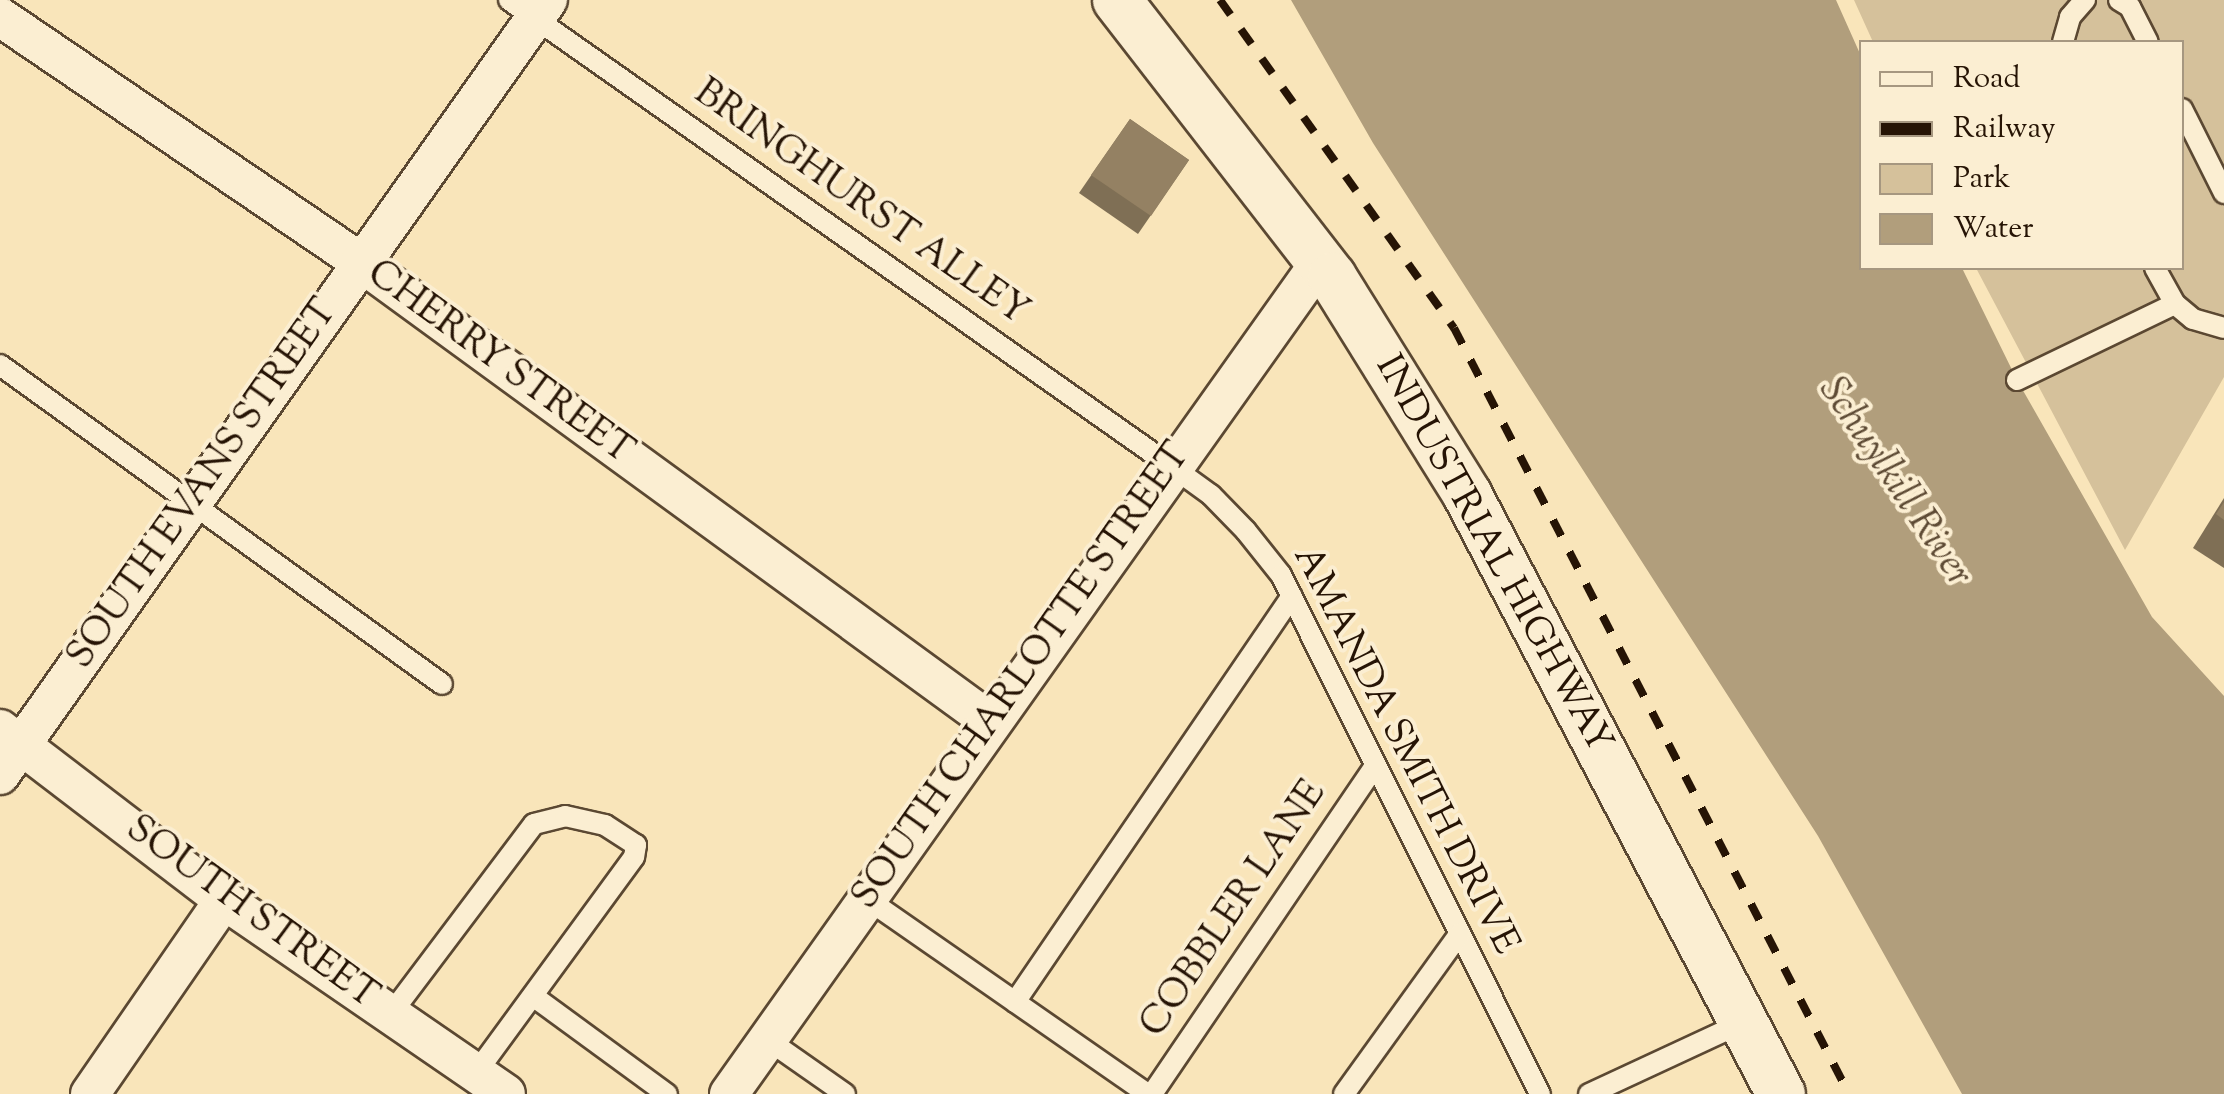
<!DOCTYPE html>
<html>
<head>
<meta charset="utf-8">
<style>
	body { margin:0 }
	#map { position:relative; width:2224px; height:1094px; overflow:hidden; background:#f9e5ba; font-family:"Sorts Mill Goudy",serif }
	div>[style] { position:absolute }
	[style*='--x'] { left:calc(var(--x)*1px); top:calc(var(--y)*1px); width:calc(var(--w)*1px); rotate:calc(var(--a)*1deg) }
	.green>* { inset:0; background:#d5c19b }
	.water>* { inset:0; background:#b19e7c }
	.roads { filter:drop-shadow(2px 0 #5b4832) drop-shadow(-2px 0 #5b4832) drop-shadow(0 2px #5b4832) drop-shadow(0 -2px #5b4832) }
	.service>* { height:20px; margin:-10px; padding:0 10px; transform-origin:10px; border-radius:10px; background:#fbeed2 }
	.minor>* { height:38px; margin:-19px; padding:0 19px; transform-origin:19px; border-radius:19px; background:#fbeed2 }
	.tertiary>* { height:48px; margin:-24px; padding:0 24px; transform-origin:24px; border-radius:24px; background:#fbeed2 }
	.rail>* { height:8px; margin-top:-4px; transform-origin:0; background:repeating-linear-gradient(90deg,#261405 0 18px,transparent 0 36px) }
	.wall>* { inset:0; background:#7f6f55 }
	.building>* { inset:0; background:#948163 }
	span { translate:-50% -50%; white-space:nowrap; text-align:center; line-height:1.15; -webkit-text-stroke:8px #fbeed2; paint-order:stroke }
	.street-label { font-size:38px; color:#261405 }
	.water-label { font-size:40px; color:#5e4b35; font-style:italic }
	.legend { position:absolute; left:1859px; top:40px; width:325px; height:230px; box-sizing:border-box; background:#fbeed2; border:2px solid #a69780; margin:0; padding:12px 18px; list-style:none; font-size:30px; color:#261405 }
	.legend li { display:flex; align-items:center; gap:20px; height:50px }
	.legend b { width:50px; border:2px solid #a69780 }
</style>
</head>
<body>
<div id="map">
	<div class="green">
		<i style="clip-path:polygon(1854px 0,2224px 0,2224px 377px,2125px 550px,1976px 268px,2182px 268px,2182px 42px,1873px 42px)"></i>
	</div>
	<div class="water">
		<i style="clip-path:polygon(1291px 0,1836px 0,1861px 56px,1862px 268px,1962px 268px,2017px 380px,2152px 617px,2224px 696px,2224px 1094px,1962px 1094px,1818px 836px,1373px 143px)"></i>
	</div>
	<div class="roads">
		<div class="service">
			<i style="--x:509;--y:0;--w:810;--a:35.14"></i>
			<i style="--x:1171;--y:466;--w:49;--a:35.9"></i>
			<i style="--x:1211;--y:495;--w:50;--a:45.8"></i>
			<i style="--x:1246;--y:531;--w:56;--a:51.5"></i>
			<i style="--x:1281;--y:575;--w:580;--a:63.48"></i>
			<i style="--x:2119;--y:0;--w:13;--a:32"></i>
			<i style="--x:2130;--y:7;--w:39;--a:63"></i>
			<i style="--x:2063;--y:42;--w:26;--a:-74"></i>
			<i style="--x:2070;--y:17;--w:23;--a:-49"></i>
			<i style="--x:2182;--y:109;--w:94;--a:63.4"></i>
			<i style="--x:2155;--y:268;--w:41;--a:60.9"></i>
			<i style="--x:2175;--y:304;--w:23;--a:40"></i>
			<i style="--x:2193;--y:319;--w:32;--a:16"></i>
			<i style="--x:0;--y:365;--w:545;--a:35.82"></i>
			<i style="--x:2017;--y:380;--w:175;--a:-25.7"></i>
			<i style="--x:867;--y:899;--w:342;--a:34.8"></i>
			<i style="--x:533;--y:996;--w:166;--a:36.2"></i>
			<i style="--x:1015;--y:1002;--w:491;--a:-55.7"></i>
			<i style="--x:390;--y:1015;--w:239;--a:-53"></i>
			<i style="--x:534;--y:824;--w:32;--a:-14"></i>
			<i style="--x:565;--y:816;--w:41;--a:12.7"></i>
			<i style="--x:605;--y:825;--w:37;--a:33"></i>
			<i style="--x:636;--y:845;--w:12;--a:99"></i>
			<i style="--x:634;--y:857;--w:268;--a:126.2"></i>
			<i style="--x:768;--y:1040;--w:94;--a:35"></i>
			<i style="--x:1152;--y:1094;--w:398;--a:-55.8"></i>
			<i style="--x:1344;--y:1094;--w:198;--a:-54.2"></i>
			<i style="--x:1589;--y:1094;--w:171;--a:-24.9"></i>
		</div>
		<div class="minor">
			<i style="--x:0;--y:17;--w:435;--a:34.2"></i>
			<i style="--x:360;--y:262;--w:781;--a:36.09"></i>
			<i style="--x:0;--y:729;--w:282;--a:37.4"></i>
			<i style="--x:224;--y:900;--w:342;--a:34.5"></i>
			<i style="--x:0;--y:775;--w:949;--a:-54.74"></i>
			<i style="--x:90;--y:1094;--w:236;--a:-55.4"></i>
			<i style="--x:729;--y:1094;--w:1021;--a:-54.61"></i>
		</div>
		<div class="tertiary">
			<i style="--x:1117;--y:0;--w:351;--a:52.2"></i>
			<i style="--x:1332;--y:277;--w:256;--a:58.1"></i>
			<i style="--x:1467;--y:494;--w:677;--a:62.38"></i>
		</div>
	</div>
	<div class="rail">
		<i style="--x:1220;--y:0;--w:403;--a:54.5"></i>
		<i style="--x:1454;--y:328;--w:862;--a:62.72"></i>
	</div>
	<div class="wall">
		<i style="clip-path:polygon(1130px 119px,1189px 160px,1138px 234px,1079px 193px)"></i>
		<i style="clip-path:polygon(2224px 498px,2224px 568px,2193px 548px)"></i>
	</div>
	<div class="building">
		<i style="clip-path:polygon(1130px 119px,1189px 160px,1151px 216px,1091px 175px)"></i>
		<i style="clip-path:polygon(2224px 502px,2224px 520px,2216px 514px)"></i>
	</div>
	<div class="street-label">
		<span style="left:860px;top:204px;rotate:35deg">BRINGHURST ALLEY</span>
		<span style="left:499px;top:364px;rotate:36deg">CHERRY STREET</span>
		<span style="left:204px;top:485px;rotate:-55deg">SOUTH EVANS STREET</span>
		<span style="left:1492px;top:555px;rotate:61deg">INDUSTRIAL HIGHWAY</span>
		<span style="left:1023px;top:677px;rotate:-55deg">SOUTH CHARLOTTE STREET</span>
		<span style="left:1404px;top:751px;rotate:63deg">AMANDA SMITH DRIVE</span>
		<span style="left:1235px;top:910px;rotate:-56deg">COBBLER LANE</span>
		<span style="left:251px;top:914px;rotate:36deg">SOUTH STREET</span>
	</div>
	<div class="water-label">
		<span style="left:1894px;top:483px;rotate:56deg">Schuylkill River</span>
	</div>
	<ul class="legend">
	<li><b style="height:12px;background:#fbeed2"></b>Road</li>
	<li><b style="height:12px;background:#261405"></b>Railway</li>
	<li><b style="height:28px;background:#d5c19b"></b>Park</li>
	<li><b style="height:28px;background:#b19e7c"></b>Water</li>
	</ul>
</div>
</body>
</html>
